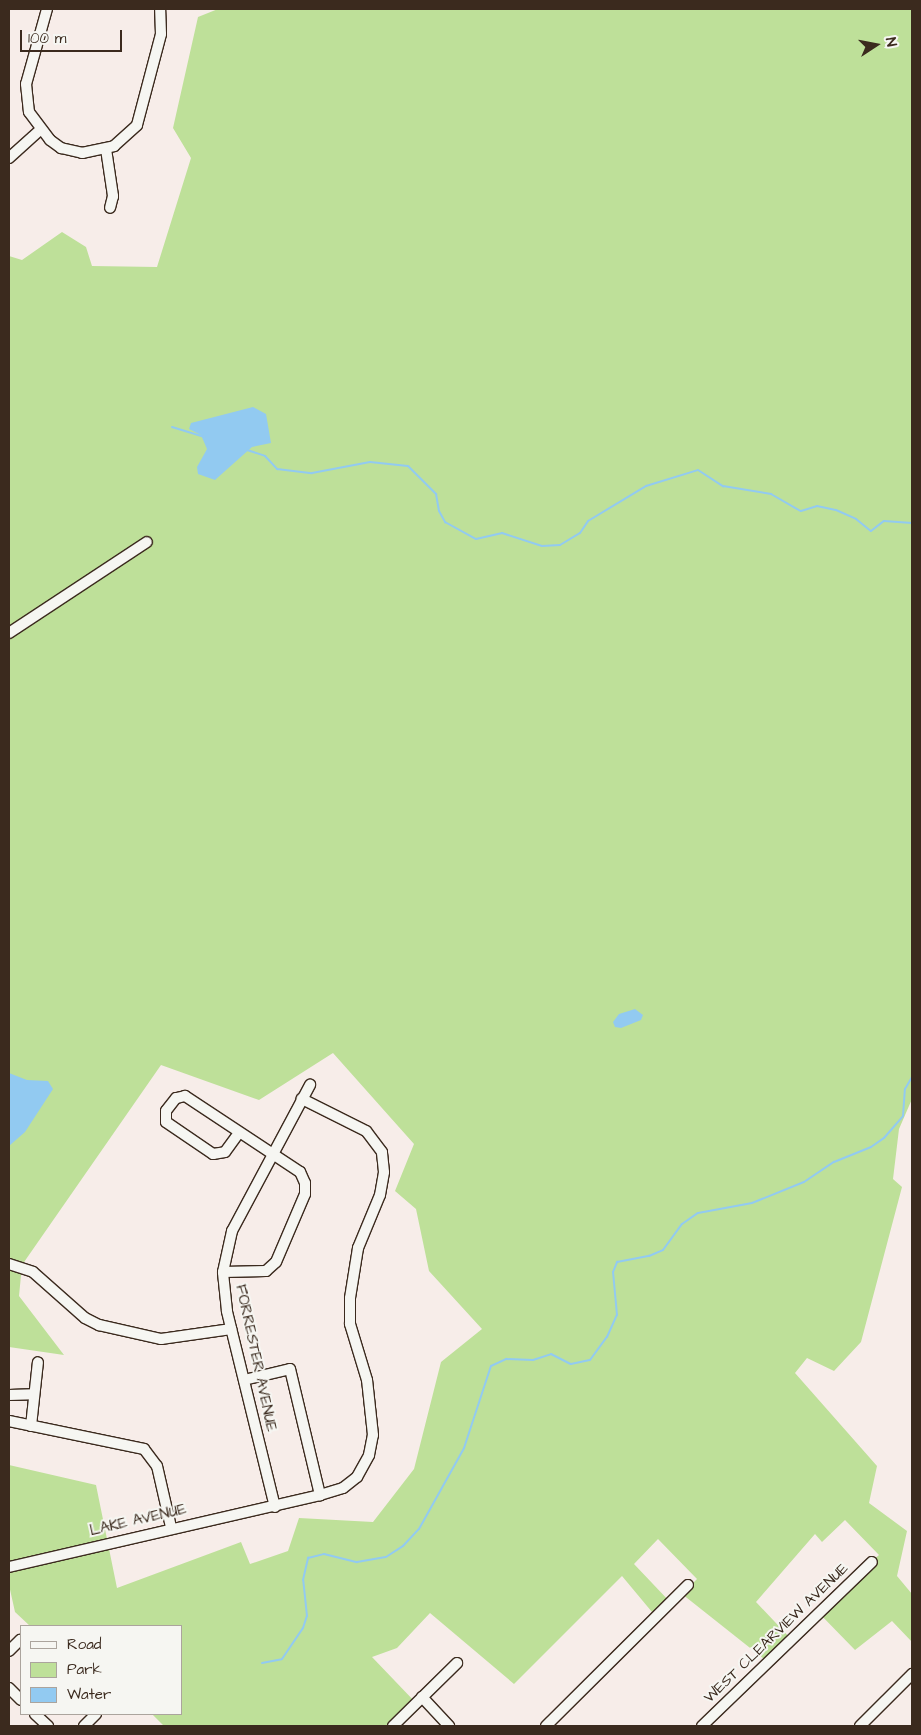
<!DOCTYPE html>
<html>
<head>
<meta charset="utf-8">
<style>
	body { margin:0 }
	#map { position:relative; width:921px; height:1735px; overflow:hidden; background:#f7ede9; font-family:"Architects Daughter",sans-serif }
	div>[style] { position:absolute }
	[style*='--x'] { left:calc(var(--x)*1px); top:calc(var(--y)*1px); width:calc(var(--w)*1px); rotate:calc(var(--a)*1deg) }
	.green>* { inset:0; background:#bee099 }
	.water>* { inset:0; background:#92caf1 }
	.stream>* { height:2px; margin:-1px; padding:0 1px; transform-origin:1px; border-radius:1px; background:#92caf1 }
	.roads { filter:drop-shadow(1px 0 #3b2a1e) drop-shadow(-1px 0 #3b2a1e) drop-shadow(0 1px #3b2a1e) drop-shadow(0 -1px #3b2a1e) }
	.minor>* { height:10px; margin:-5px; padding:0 5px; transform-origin:5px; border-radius:5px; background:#f6f6f2 }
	span { translate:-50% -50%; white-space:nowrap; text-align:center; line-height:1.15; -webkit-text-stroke:4px #f6f6f2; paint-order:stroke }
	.street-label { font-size:15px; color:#3b2a1e }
	.frame { position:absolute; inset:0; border:10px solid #3b2a1e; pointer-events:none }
	.legend { position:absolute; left:20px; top:1625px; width:162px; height:90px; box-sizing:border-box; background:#f6f6f2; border:1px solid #aba49d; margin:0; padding:6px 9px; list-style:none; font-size:15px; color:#3b2a1e }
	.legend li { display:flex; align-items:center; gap:10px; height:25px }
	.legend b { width:25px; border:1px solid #aba49d }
	.north { position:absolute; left:851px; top:20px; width:50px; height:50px; -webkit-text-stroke:4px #f6f6f2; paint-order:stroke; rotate:79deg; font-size:14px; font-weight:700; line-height:20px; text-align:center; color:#3b2a1e }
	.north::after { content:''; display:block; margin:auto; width:18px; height:22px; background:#3b2a1e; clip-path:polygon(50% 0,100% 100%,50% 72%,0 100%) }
	.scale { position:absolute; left:20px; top:30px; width:102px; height:22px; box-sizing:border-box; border:2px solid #3b2a1e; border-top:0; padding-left:6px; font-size:15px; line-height:18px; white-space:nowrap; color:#3b2a1e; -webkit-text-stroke:4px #f6f6f2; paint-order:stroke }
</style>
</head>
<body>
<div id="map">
	<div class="green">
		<i style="clip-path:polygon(218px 9px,912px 9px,912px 1099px,899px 1129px,893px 1179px,902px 1187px,861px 1342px,834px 1371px,807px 1358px,795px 1373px,877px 1466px,869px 1503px,907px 1531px,897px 1576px,912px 1594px,912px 1642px,892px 1621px,855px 1650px,816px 1610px,879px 1555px,845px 1520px,822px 1542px,815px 1534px,756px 1602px,791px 1639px,769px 1663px,682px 1594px,697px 1579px,658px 1539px,634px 1564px,671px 1603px,657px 1618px,622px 1576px,514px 1684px,430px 1613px,397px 1648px,372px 1657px,417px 1704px,395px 1726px,164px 1726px,152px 1714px,181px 1714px,181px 1626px,30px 1626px,15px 1612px,9px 1585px,9px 1465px,96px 1485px,117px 1588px,241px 1542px,250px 1564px,288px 1551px,299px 1518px,373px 1522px,414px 1469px,441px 1362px,482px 1329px,429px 1271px,416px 1209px,395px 1191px,414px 1144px,333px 1053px,259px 1100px,161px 1065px,22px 1265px,19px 1296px,64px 1355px,9px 1347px,9px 256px,22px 260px,62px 232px,86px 247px,92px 266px,157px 267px,191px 158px,173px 128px,198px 17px)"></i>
	</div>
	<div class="water">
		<i style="clip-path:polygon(253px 407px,266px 414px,271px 443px,252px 447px,215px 480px,198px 474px,197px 467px,207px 449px,201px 435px,189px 429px,191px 423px)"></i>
		<i style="clip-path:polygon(635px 1009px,643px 1015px,641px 1020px,621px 1028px,615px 1027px,613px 1022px,619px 1014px)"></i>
		<i style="clip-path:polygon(9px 1073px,27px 1080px,48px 1081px,53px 1089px,25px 1132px,9px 1146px)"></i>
	</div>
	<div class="stream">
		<i style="--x:172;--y:427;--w:34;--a:17"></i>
		<i style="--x:247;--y:450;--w:19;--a:18"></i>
		<i style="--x:265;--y:456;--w:18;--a:47"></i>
		<i style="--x:277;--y:469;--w:35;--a:7"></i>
		<i style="--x:312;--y:473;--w:59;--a:-10.7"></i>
		<i style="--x:370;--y:462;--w:38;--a:6"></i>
		<i style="--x:408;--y:466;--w:40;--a:45"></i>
		<i style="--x:436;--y:494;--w:17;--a:80"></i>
		<i style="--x:439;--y:511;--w:13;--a:61"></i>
		<i style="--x:445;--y:522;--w:35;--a:29"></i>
		<i style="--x:476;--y:539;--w:27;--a:-13"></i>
		<i style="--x:502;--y:533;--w:42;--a:18"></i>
		<i style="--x:542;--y:546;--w:18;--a:-3"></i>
		<i style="--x:560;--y:545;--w:23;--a:-31"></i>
		<i style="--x:580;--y:533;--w:14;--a:-56"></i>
		<i style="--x:588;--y:521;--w:68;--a:-31.1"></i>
		<i style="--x:646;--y:486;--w:54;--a:-17.1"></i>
		<i style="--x:698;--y:470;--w:30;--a:33"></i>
		<i style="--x:723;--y:486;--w:49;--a:9.5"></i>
		<i style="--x:771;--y:494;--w:34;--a:30"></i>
		<i style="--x:801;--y:511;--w:17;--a:-17"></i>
		<i style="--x:817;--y:506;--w:19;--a:12"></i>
		<i style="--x:836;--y:510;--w:22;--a:24"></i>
		<i style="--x:856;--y:519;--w:19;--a:39"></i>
		<i style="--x:871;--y:531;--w:16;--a:-38"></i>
		<i style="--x:884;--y:521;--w:28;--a:4"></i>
		<i style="--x:262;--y:1663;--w:20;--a:-11"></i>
		<i style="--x:282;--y:1659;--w:37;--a:-56"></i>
		<i style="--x:303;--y:1628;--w:13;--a:-72"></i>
		<i style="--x:307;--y:1616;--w:36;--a:-96"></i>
		<i style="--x:303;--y:1580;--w:23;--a:-77"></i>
		<i style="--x:308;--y:1558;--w:16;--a:-14"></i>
		<i style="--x:324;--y:1554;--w:34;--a:14"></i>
		<i style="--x:357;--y:1562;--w:29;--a:-10"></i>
		<i style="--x:386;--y:1557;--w:20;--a:-33"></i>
		<i style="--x:403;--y:1546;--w:23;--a:-47"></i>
		<i style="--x:419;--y:1529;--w:93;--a:-60.9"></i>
		<i style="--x:464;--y:1448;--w:86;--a:-71.8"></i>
		<i style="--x:491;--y:1366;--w:17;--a:-25"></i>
		<i style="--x:506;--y:1359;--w:27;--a:2"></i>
		<i style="--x:533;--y:1360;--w:19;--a:-18"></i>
		<i style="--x:551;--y:1354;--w:22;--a:27"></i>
		<i style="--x:571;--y:1364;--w:19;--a:-12"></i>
		<i style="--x:590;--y:1360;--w:29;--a:-54"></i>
		<i style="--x:607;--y:1337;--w:24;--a:-66"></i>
		<i style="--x:617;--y:1315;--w:43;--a:-95.3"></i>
		<i style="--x:613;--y:1272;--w:11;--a:-68"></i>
		<i style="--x:617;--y:1262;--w:33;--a:-11"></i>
		<i style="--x:649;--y:1256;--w:15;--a:-23"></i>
		<i style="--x:663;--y:1250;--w:32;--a:-54"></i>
		<i style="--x:682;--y:1224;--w:19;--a:-35"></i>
		<i style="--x:698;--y:1213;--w:55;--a:-10.5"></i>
		<i style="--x:752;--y:1203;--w:56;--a:-22"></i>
		<i style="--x:804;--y:1182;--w:36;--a:-34"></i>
		<i style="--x:834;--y:1162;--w:40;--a:-22"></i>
		<i style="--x:871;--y:1147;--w:16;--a:-35"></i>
		<i style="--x:884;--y:1138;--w:29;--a:-49"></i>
		<i style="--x:903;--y:1116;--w:27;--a:-86"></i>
		<i style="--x:905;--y:1089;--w:14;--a:-60"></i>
	</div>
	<div class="roads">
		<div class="minor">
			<i style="--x:47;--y:9;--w:78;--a:105.6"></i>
			<i style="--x:26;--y:84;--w:28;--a:84"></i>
			<i style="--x:29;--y:112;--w:35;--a:53"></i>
			<i style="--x:50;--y:140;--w:14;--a:36"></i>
			<i style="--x:61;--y:148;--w:22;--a:13"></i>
			<i style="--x:82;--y:153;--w:33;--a:-12"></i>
			<i style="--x:114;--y:146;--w:31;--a:-42"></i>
			<i style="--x:137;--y:125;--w:94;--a:-75.2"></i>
			<i style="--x:161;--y:34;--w:25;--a:-92"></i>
			<i style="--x:106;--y:149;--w:48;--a:81.5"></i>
			<i style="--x:113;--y:196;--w:12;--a:104"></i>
			<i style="--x:9;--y:158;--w:42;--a:-42.1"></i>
			<i style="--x:9;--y:633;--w:165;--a:-33.4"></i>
			<i style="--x:9;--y:1264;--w:25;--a:18"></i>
			<i style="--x:33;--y:1272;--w:69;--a:41.5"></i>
			<i style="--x:85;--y:1318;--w:16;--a:27"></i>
			<i style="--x:99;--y:1325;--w:64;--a:12.7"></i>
			<i style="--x:161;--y:1339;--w:71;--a:-8.1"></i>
			<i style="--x:223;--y:1272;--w:43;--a:-1.3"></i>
			<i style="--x:266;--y:1271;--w:13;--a:-42"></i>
			<i style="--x:276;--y:1262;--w:74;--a:-66.9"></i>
			<i style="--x:305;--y:1194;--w:11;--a:-90"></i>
			<i style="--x:305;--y:1183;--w:12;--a:-114"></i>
			<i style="--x:300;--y:1172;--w:138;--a:-146.5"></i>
			<i style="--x:185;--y:1096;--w:9;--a:167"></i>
			<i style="--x:176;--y:1098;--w:16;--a:128"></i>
			<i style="--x:166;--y:1111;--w:11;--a:90"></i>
			<i style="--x:166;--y:1122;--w:57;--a:34.2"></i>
			<i style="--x:213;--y:1154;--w:12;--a:-9"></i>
			<i style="--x:225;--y:1152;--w:24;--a:-54"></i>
			<i style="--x:244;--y:1380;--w:47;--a:-13.4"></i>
			<i style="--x:290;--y:1369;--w:130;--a:76.6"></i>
			<i style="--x:9;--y:1395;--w:24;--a:-2"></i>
			<i style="--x:9;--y:1421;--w:138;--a:11.7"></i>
			<i style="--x:144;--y:1449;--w:21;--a:53"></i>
			<i style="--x:157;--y:1466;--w:63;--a:77.1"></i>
			<i style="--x:31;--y:1426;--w:64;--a:-83.8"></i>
			<i style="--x:275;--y:1507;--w:202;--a:-103.8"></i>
			<i style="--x:227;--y:1311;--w:39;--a:-96"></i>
			<i style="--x:223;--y:1272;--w:42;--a:-77.6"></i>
			<i style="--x:232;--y:1231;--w:166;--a:-61.9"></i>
			<i style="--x:9;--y:1567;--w:319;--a:-13"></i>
			<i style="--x:320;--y:1495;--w:24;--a:-17"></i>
			<i style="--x:343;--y:1488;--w:18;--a:-38"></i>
			<i style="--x:357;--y:1477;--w:25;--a:-61"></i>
			<i style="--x:369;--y:1455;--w:20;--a:-79"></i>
			<i style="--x:373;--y:1435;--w:55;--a:-96.2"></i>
			<i style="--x:367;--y:1380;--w:59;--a:-106.9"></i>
			<i style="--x:350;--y:1324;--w:26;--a:-90"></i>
			<i style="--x:350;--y:1298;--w:51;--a:-80.9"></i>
			<i style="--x:358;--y:1248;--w:57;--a:-67.5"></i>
			<i style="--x:380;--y:1195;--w:23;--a:-80"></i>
			<i style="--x:384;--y:1172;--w:20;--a:-96"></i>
			<i style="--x:382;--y:1152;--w:26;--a:-127"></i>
			<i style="--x:366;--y:1131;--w:72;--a:-153.4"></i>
			<i style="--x:9;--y:1651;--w:16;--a:-45"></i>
			<i style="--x:9;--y:1688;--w:17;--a:45"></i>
			<i style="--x:422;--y:1697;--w:40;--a:47"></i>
			<i style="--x:35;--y:1714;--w:18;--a:43"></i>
			<i style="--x:84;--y:1726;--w:17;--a:-45"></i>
			<i style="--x:393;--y:1726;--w:90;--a:-44.5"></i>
			<i style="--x:546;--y:1726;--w:200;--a:-44.8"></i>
			<i style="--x:702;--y:1726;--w:236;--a:-44"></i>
			<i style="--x:860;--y:1726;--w:74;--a:-45"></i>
		</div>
	</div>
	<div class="street-label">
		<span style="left:256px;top:1358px;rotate:78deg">FORRESTER AVENUE</span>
		<span style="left:138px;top:1520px;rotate:-13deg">LAKE AVENUE</span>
		<span style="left:776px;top:1633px;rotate:-44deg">WEST CLEARVIEW AVENUE</span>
	</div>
	<div class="frame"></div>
	<ul class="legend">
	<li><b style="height:6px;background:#f6f6f2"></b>Road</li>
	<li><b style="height:14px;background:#bee099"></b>Park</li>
	<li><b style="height:14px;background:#92caf1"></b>Water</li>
	</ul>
	<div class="north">N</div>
	<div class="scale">100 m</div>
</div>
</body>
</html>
